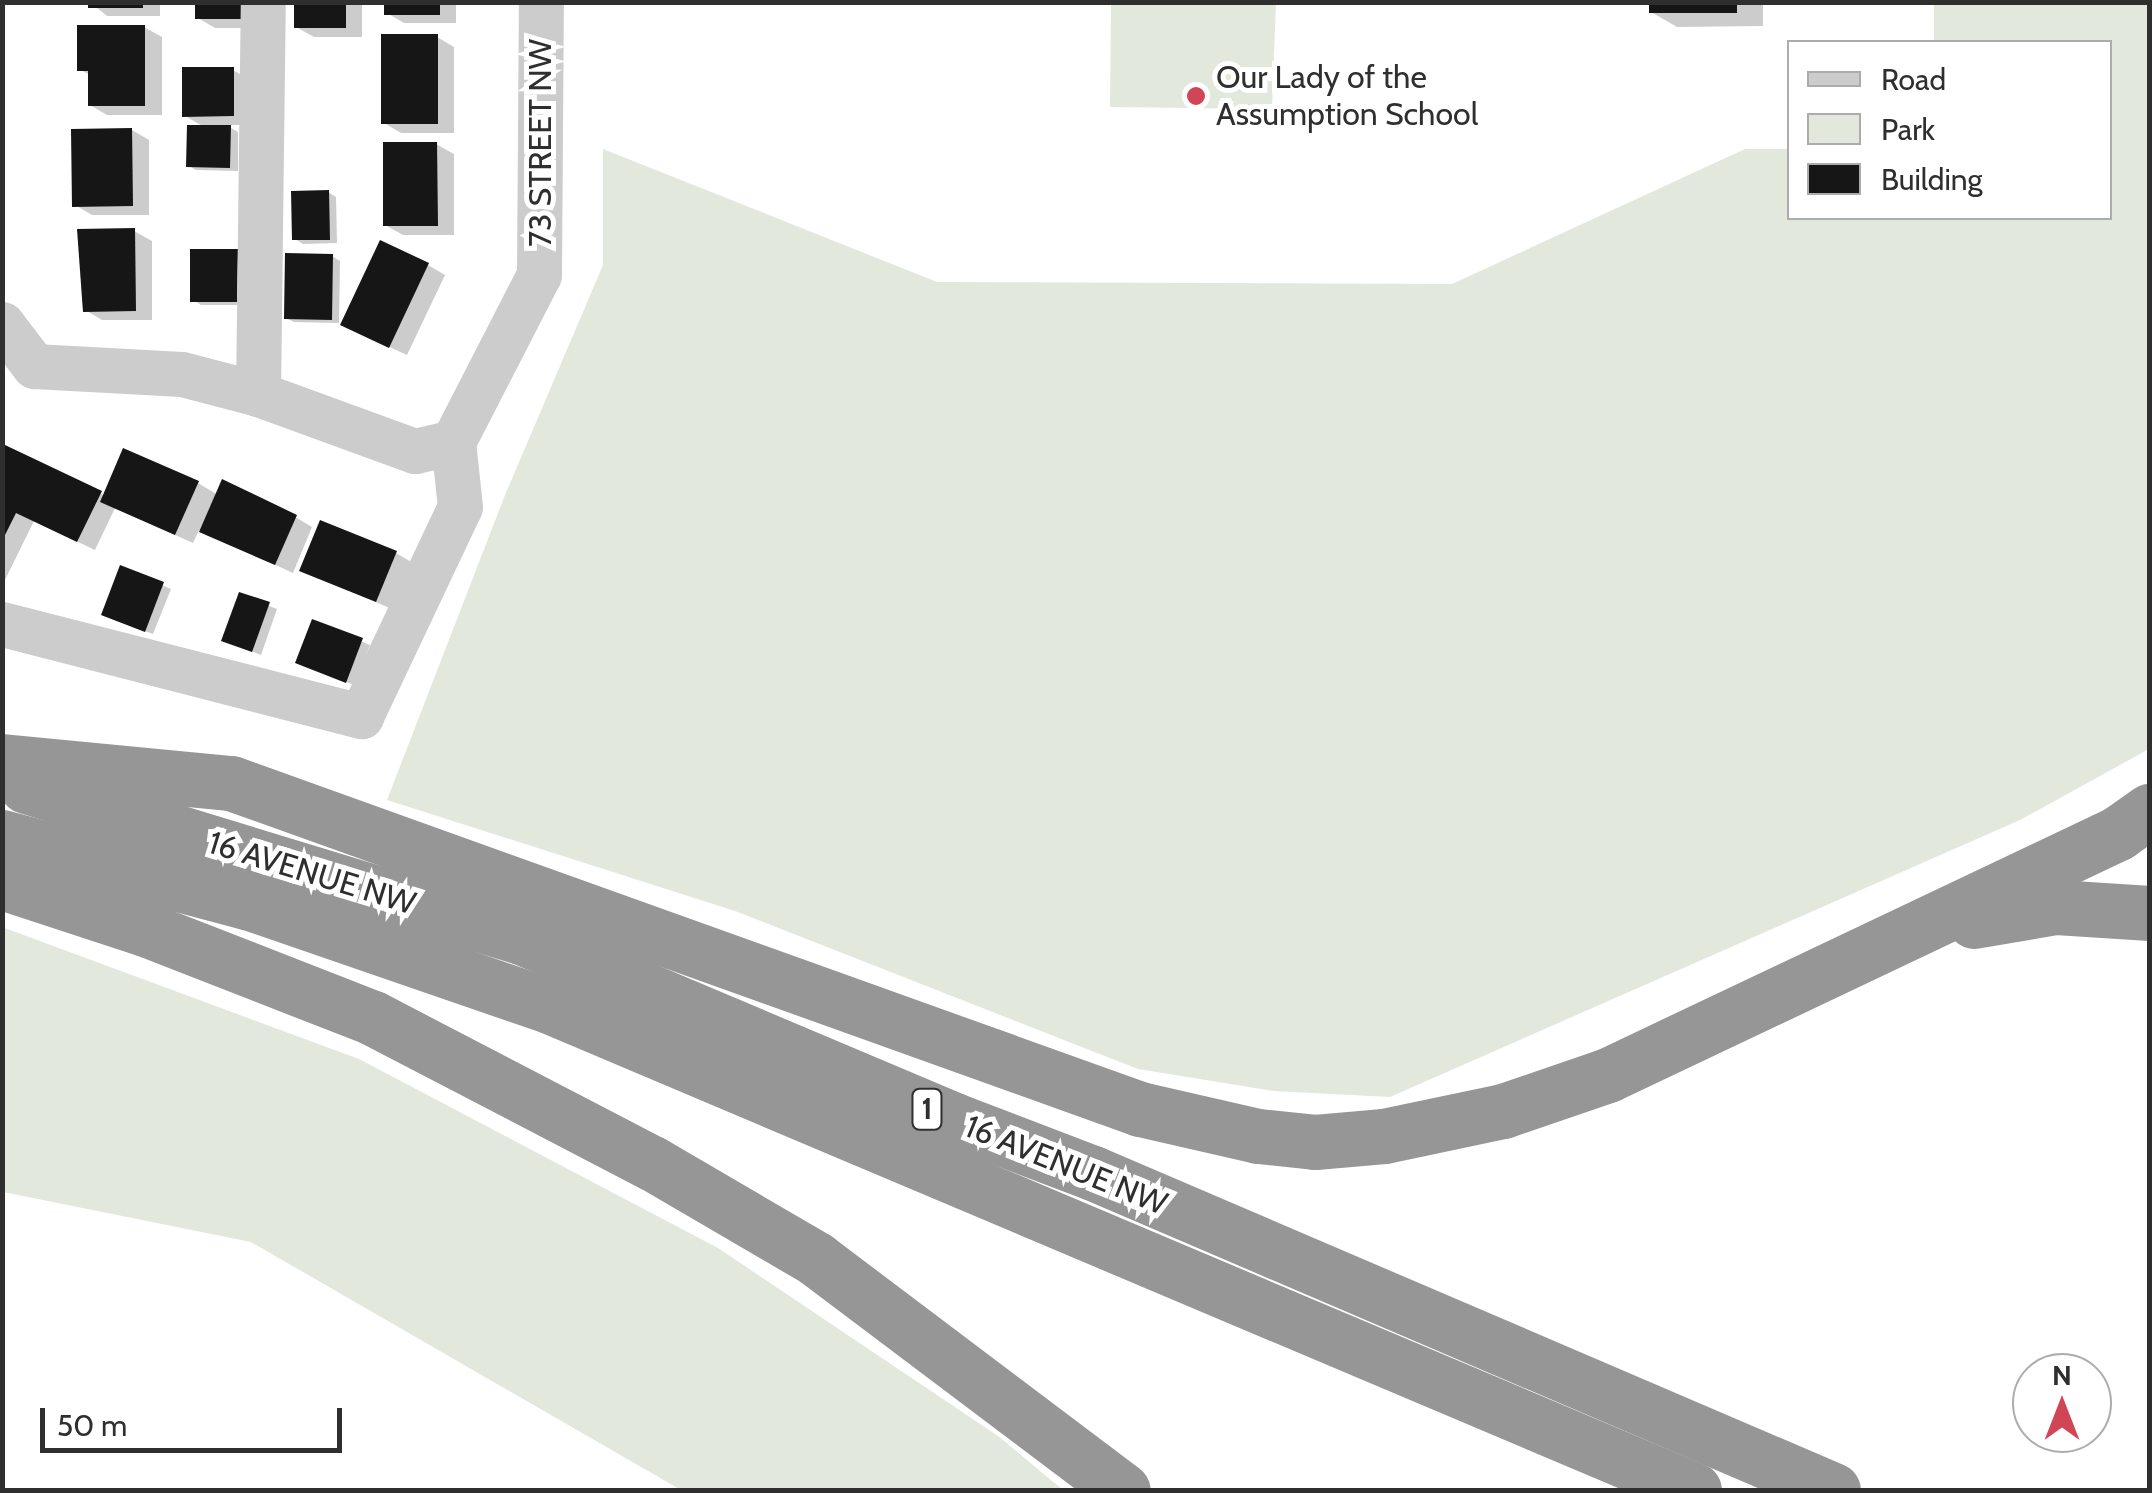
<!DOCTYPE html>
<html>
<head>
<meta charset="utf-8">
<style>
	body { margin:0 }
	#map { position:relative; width:2152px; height:1493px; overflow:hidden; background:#fff; font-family:Cabin,sans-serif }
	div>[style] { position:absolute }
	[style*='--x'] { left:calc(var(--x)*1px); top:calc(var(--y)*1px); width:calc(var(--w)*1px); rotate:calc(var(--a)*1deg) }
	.green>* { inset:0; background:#e3e8dc }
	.shadow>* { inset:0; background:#0003 }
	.building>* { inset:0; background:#161616 }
	.minor>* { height:45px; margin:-22.5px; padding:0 22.5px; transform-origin:22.5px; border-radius:22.5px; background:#ccc }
	.highway>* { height:55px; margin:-27.5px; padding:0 27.5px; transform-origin:27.5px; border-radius:27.5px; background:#969696 }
	.dots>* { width:28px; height:28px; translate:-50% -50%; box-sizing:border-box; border:5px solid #fff; border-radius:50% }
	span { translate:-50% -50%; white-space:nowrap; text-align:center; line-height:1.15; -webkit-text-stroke:10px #fff; paint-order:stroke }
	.shield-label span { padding:2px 8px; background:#fff; border:2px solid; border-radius:8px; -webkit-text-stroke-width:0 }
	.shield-label { font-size:30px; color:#2f2f2f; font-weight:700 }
	.poi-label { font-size:32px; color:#2f2f2f }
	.left { translate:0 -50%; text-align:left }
	.street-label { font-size:32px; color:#2f2f2f }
	.frame { position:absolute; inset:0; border:5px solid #2f2f2f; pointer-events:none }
	.legend { position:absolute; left:1787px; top:40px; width:325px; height:180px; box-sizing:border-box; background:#fff; border:2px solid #acacac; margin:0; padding:12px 18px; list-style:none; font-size:30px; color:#2f2f2f }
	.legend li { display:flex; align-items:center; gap:20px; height:50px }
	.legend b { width:50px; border:2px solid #acacac }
	.north { position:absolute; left:2012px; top:1353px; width:100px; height:100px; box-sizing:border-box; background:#fff; border:2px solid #acacac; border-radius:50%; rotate:0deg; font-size:28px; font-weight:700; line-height:40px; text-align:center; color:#2f2f2f }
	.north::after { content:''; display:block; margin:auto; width:35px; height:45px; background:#d14657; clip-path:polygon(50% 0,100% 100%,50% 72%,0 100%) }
	.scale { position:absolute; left:40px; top:1408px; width:302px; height:45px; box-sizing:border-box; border:5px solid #2f2f2f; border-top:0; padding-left:12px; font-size:30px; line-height:35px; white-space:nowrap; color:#2f2f2f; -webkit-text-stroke:8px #fff; paint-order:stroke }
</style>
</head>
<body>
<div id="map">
	<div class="green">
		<i style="clip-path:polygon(1111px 3px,1276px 3px,1272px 109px,1110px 107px)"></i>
		<i style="clip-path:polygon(1934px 3px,2149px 3px,2149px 749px,2020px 820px,1390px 1097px,1273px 1091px,1138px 1069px,735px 911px,387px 800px,505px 495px,603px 265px,603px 149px,937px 282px,1452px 284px,1745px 149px,1789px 149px,1790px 218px,2110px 218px,2110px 42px,1934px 42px)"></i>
		<i style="clip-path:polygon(2px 927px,359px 1059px,718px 1248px,998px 1436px,1063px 1490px,681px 1490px,251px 1242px,3px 1192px)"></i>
	</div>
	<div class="shadow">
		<i style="clip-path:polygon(90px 2px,160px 2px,160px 16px,107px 16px)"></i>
		<i style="clip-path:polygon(258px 2px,258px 28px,215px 28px,198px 18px)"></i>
		<i style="clip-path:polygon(296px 2px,362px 2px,362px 37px,314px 37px,296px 27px)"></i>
		<i style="clip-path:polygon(387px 2px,456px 2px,456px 23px,404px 23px,387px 13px)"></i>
		<i style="clip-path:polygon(1651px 2px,1763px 2px,1763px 26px,1677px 27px,1651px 12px)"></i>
		<i style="clip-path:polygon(144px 27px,162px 37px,162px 115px,107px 115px,90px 105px,90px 75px,79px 69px)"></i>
		<i style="clip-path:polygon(437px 37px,454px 47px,454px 133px,401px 133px,384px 123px)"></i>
		<i style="clip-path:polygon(233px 70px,250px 80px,250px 125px,226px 125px,238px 132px,238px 171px,196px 170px,189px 166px,206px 128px,185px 116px)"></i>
		<i style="clip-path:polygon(132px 130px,149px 140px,149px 215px,92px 215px,75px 205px)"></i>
		<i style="clip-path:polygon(436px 144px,454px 154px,454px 235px,403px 235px,385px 225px)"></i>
		<i style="clip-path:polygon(328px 192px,336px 197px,337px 243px,303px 244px,295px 239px)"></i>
		<i style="clip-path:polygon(80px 231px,134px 231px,152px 241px,152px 320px,102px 320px,85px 310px)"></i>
		<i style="clip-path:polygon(193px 252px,245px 305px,201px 305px,193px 300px)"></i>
		<i style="clip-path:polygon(332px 256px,340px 261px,339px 323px,294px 322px,286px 318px)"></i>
		<i style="clip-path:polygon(428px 265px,445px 275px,407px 355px,361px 334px)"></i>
		<i style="clip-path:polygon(6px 448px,105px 496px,198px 483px,218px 495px,295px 517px,312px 527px,293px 573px,199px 530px,193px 543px,115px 508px,95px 550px,34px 521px,2px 586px)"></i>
		<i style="clip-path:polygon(396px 553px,413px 563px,394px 610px,302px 570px)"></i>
		<i style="clip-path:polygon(122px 568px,171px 589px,153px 634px,112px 619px)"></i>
		<i style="clip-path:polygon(240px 595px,277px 609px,261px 655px,232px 644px)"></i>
		<i style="clip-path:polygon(313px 622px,370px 645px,354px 685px,306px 666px)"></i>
	</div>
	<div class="building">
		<i style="clip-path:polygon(88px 2px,143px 2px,143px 8px,88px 8px)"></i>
		<i style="clip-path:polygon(195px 2px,241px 2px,241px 19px,195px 19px)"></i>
		<i style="clip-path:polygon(294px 2px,346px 2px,346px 28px,294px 28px)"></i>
		<i style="clip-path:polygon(384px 2px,440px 2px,440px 15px,384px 15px)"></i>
		<i style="clip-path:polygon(1649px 2px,1737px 2px,1737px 13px,1649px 13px)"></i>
		<i style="clip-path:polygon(77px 25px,145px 25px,145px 106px,88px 106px,88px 71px,77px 71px)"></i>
		<i style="clip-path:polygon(381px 34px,438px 34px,438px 124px,381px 124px)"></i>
		<i style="clip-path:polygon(182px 67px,234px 67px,234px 116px,182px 117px)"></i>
		<i style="clip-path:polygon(187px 125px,231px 125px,230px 168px,186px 167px)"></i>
		<i style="clip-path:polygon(132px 128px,133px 206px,72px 207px,71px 129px)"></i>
		<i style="clip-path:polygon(383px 142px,437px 142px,438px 226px,383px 226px)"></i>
		<i style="clip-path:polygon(329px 190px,330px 240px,292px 240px,291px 191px)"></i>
		<i style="clip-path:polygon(135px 228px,136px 311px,83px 312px,77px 229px)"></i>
		<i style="clip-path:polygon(380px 240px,429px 263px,389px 348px,340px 325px)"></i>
		<i style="clip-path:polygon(190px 249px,238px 249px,237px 302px,190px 302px)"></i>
		<i style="clip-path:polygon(285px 253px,333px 254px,332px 320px,284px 319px)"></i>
		<i style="clip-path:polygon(5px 445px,102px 491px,77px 542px,16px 513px,2px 541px)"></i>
		<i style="clip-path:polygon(123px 448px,199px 481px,175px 535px,100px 502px)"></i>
		<i style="clip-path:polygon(222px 479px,297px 515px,275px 565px,199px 532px)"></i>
		<i style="clip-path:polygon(320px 520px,397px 551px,376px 602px,299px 571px)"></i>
		<i style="clip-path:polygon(120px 565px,164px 582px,145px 632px,101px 615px)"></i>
		<i style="clip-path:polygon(239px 592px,270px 602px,252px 652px,221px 641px)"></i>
		<i style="clip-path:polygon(312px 619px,363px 638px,346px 683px,295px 663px)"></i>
	</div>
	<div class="minor">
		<i style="--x:2;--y:324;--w:53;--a:52.7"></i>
		<i style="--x:34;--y:366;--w:148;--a:3.1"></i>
		<i style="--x:182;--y:374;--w:79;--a:14.7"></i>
		<i style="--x:258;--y:394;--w:167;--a:20"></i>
		<i style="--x:415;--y:451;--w:39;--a:-13"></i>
		<i style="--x:258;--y:394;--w:392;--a:-89.3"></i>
		<i style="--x:453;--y:442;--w:188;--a:-62.8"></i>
		<i style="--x:539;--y:275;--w:273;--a:-89.6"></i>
		<i style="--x:2;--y:624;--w:371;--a:14.4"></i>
		<i style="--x:361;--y:716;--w:231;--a:-64.7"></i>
		<i style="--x:460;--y:507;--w:65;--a:-96.1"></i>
	</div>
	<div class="highway">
		<i style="--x:2;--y:761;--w:230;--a:5.5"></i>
		<i style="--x:231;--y:783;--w:966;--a:19.73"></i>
		<i style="--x:1140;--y:1109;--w:121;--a:12.9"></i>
		<i style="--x:1258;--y:1136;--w:57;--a:6"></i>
		<i style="--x:1315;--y:1142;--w:69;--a:-5"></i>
		<i style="--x:1384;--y:1136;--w:122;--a:-11.9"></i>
		<i style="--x:1503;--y:1111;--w:111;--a:-18.9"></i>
		<i style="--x:1608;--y:1075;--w:565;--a:-25.38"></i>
		<i style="--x:2118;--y:833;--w:39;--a:-35"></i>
		<i style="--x:26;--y:786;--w:518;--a:16.96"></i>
		<i style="--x:521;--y:937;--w:470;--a:22.9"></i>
		<i style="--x:954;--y:1120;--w:149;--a:20.9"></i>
		<i style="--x:1093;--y:1173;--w:805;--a:23.19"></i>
		<i style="--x:2;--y:837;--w:253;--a:14.9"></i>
		<i style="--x:247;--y:902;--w:319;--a:19"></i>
		<i style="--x:549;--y:1006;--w:1243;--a:22.91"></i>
		<i style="--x:2;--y:882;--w:151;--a:18.2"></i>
		<i style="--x:145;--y:929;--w:245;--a:21.3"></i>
		<i style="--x:373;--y:1018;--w:314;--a:27.5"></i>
		<i style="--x:652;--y:1163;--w:190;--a:30.3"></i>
		<i style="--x:816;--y:1259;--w:384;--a:37"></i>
		<i style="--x:1974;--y:921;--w:83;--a:-9.7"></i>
		<i style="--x:2056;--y:907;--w:94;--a:3.7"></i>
	</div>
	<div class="dots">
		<i style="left:1196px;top:96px;background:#d14657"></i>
	</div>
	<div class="shield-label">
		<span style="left:927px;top:1109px">1</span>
	</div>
	<div class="poi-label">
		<span class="left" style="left:1216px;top:96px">Our Lady of the<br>Assumption School</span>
	</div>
	<div class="street-label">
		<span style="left:540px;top:143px;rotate:-90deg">73 STREET NW</span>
		<span style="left:312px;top:873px;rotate:17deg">16 AVENUE NW</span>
		<span style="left:1066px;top:1165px;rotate:22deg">16 AVENUE NW</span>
	</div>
	<div class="frame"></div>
	<ul class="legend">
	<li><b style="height:12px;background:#ccc"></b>Road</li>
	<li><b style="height:28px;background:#e3e8dc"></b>Park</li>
	<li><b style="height:28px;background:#161616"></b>Building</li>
	</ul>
	<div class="north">N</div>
	<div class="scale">50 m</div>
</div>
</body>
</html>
